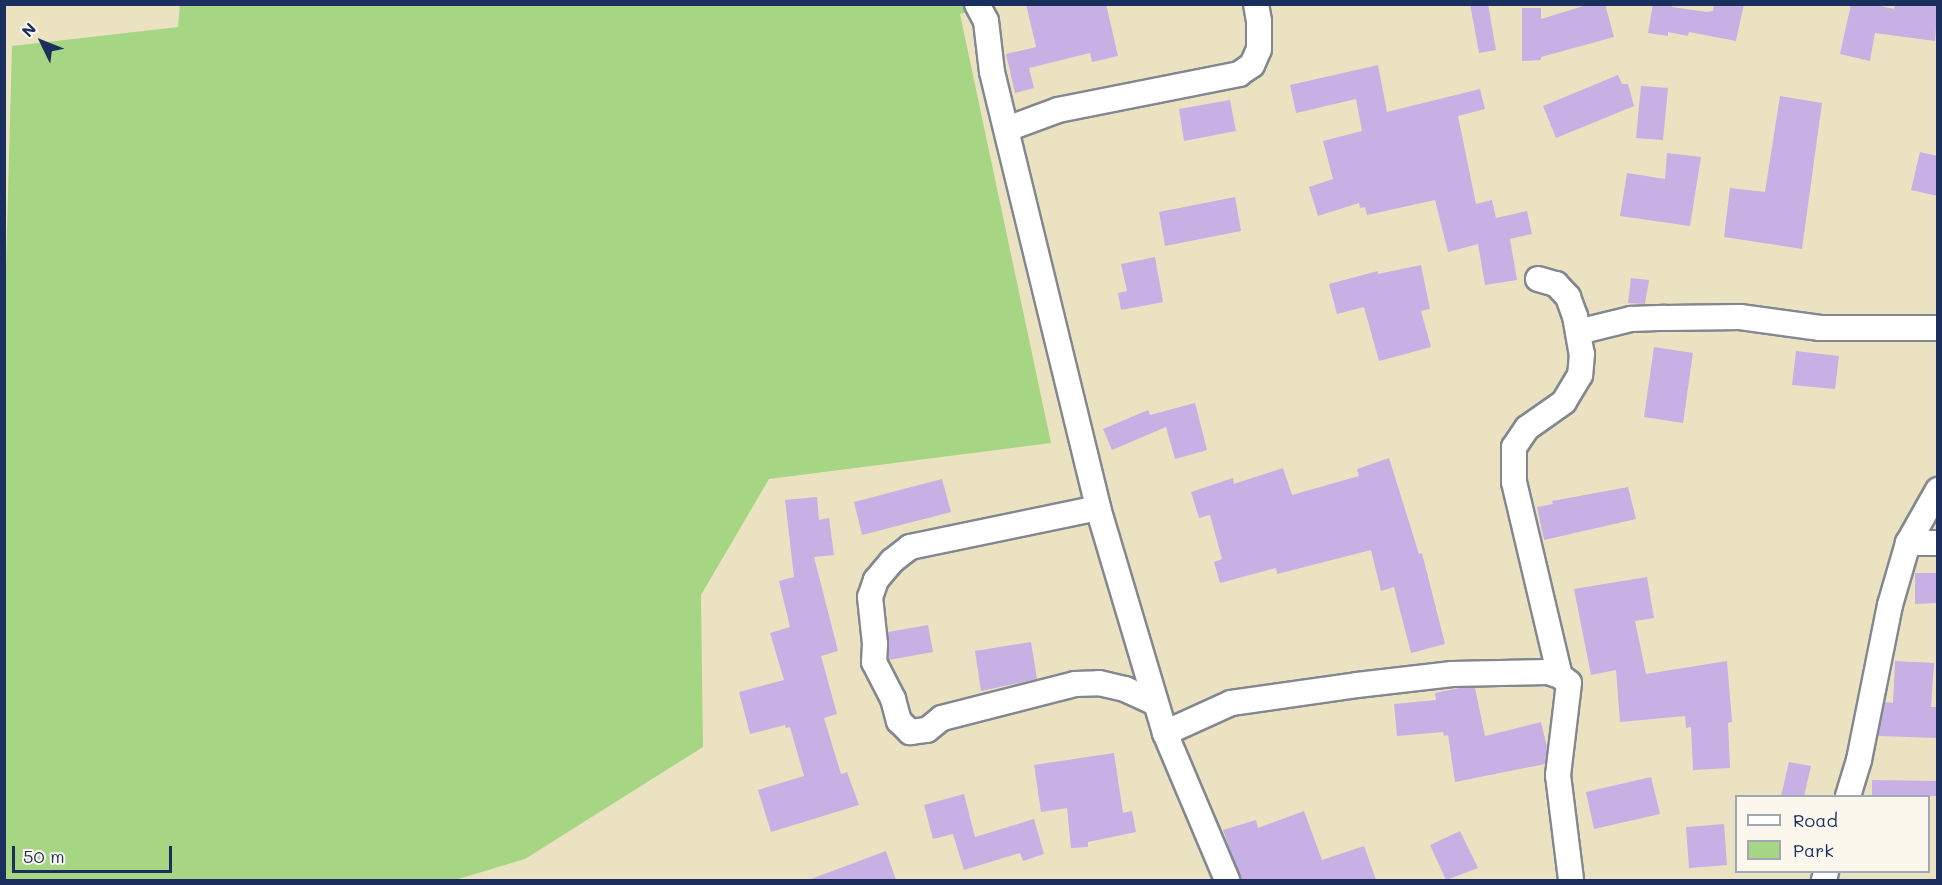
<!DOCTYPE html>
<html>
<head>
<meta charset="utf-8">
<style>
	body { margin:0 }
	#map { position:relative; width:1942px; height:885px; overflow:hidden; background:#ebe2c2; font-family:Mali,sans-serif }
	div>[style] { position:absolute }
	[style*='--x'] { left:calc(var(--x)*1px); top:calc(var(--y)*1px); width:calc(var(--w)*1px); rotate:calc(var(--a)*1deg) }
	.green>* { inset:0; background:#a6d684 }
	.building>* { inset:0; background:#c6b0e4 }
	.roads { filter:drop-shadow(2px 0 #838890) drop-shadow(-2px 0 #838890) drop-shadow(0 2px #838890) drop-shadow(0 -2px #838890) }
	.street>* { height:24px; margin:-12px; padding:0 12px; transform-origin:12px; border-radius:12px; background:#fff }
	span { translate:-50% -50%; white-space:nowrap; text-align:center; line-height:1.15; -webkit-text-stroke:5px #fbf7ec; paint-order:stroke }
	.frame { position:absolute; inset:0; border:6px solid #1b2f5e; pointer-events:none }
	.legend { position:absolute; left:1735px; top:795px; width:195px; height:78px; box-sizing:border-box; background:#fbf7ec; border:2px solid #a1a7b3; margin:0; padding:8px 10px; list-style:none; font-size:18px; color:#1b2f5e }
	.legend li { display:flex; align-items:center; gap:12px; height:30px }
	.legend b { width:30px; border:2px solid #a1a7b3 }
	.north { position:absolute; left:12px; top:12px; width:60px; height:60px; -webkit-text-stroke:4px #fbf7ec; paint-order:stroke; rotate:313deg; font-size:16px; font-weight:700; line-height:24px; text-align:center; color:#1b2f5e }
	.north::after { content:''; display:block; margin:auto; width:21px; height:27px; background:#1b2f5e; clip-path:polygon(50% 0,100% 100%,50% 72%,0 100%) }
	.scale { position:absolute; left:12px; top:846px; width:160px; height:27px; box-sizing:border-box; border:3px solid #1b2f5e; border-top:0; padding-left:8px; font-size:18px; line-height:21px; white-space:nowrap; color:#1b2f5e; -webkit-text-stroke:4px #fbf7ec; paint-order:stroke }
</style>
</head>
<body>
<div id="map">
	<div class="green">
		<i style="clip-path:polygon(180px 4px,995px 5px,960px 14px,1051px 443px,769px 479px,701px 595px,703px 747px,525px 859px,455px 880px,5px 880px,4px 341px,12px 46px,178px 27px)"></i>
	</div>
	<div class="building">
		<i style="clip-path:polygon(1026px 4px,1106px 4px,1118px 56px,1092px 62px,1090px 53px,1029px 68px,1034px 88px,1015px 93px,1006px 54px,1036px 47px)"></i>
		<i style="clip-path:polygon(1470px 4px,1488px 4px,1496px 50px,1479px 53px)"></i>
		<i style="clip-path:polygon(1590px 4px,1605px 4px,1614px 37px,1541px 57px,1541px 60px,1522px 61px,1522px 8px,1541px 8px,1541px 19px)"></i>
		<i style="clip-path:polygon(1653px 4px,1673px 4px,1672px 7px,1707px 12px,1713px 11px,1714px 4px,1744px 4px,1736px 41px,1689px 32px,1688px 36px,1668px 32px,1668px 36px,1648px 33px)"></i>
		<i style="clip-path:polygon(1851px 4px,1871px 4px,1894px 9px,1895px 4px,1938px 4px,1935px 41px,1875px 33px,1870px 61px,1840px 54px)"></i>
		<i style="clip-path:polygon(1378px 65px,1387px 112px,1480px 89px,1485px 109px,1458px 116px,1476px 204px,1492px 200px,1496px 218px,1527px 211px,1532px 234px,1510px 239px,1517px 280px,1485px 285px,1478px 244px,1448px 252px,1435px 200px,1367px 215px,1365px 207px,1360px 208px,1359px 203px,1318px 216px,1309px 187px,1333px 179px,1323px 141px,1362px 131px,1356px 99px,1296px 113px,1290px 85px)"></i>
		<i style="clip-path:polygon(1618px 75px,1622px 84px,1628px 84px,1634px 106px,1556px 138px,1543px 106px)"></i>
		<i style="clip-path:polygon(1641px 86px,1668px 88px,1663px 140px,1636px 138px)"></i>
		<i style="clip-path:polygon(1780px 96px,1822px 103px,1802px 249px,1724px 237px,1730px 188px,1765px 192px)"></i>
		<i style="clip-path:polygon(1230px 100px,1236px 131px,1184px 141px,1179px 109px)"></i>
		<i style="clip-path:polygon(1920px 152px,1938px 156px,1938px 196px,1911px 190px)"></i>
		<i style="clip-path:polygon(1667px 153px,1701px 157px,1690px 226px,1620px 216px,1627px 173px,1665px 179px)"></i>
		<i style="clip-path:polygon(1235px 197px,1241px 231px,1165px 246px,1159px 212px)"></i>
		<i style="clip-path:polygon(1155px 257px,1163px 302px,1121px 310px,1118px 293px,1127px 291px,1121px 264px)"></i>
		<i style="clip-path:polygon(1421px 265px,1430px 309px,1421px 311px,1431px 347px,1379px 361px,1364px 307px,1337px 314px,1329px 284px,1378px 271px,1378px 274px)"></i>
		<i style="clip-path:polygon(1631px 278px,1649px 280px,1645px 304px,1628px 303px)"></i>
		<i style="clip-path:polygon(1654px 347px,1693px 353px,1683px 423px,1644px 417px)"></i>
		<i style="clip-path:polygon(1796px 351px,1839px 356px,1835px 389px,1792px 385px)"></i>
		<i style="clip-path:polygon(1195px 403px,1207px 450px,1175px 459px,1166px 427px,1112px 450px,1103px 429px,1148px 410px,1150px 415px)"></i>
		<i style="clip-path:polygon(1389px 458px,1419px 554px,1422px 553px,1445px 644px,1411px 653px,1394px 587px,1381px 591px,1371px 550px,1277px 574px,1276px 568px,1220px 583px,1214px 562px,1222px 559px,1210px 515px,1199px 518px,1191px 492px,1233px 478px,1234px 484px,1283px 468px,1292px 495px,1359px 476px,1357px 469px)"></i>
		<i style="clip-path:polygon(942px 479px,951px 512px,862px 535px,854px 502px)"></i>
		<i style="clip-path:polygon(1628px 487px,1636px 519px,1544px 540px,1537px 507px,1553px 504px,1552px 501px)"></i>
		<i style="clip-path:polygon(817px 497px,819px 520px,829px 518px,834px 555px,814px 557px,838px 651px,821px 656px,837px 714px,824px 718px,841px 774px,847px 772px,859px 805px,771px 832px,758px 790px,804px 776px,790px 727px,786px 728px,785px 725px,750px 734px,739px 692px,784px 680px,770px 633px,790px 627px,779px 581px,794px 577px,785px 500px)"></i>
		<i style="clip-path:polygon(1915px 573px,1938px 573px,1938px 603px,1915px 604px)"></i>
		<i style="clip-path:polygon(1647px 577px,1654px 618px,1635px 621px,1646px 674px,1727px 661px,1732px 722px,1728px 723px,1730px 768px,1693px 770px,1691px 727px,1686px 728px,1685px 716px,1620px 722px,1616px 670px,1591px 675px,1574px 589px)"></i>
		<i style="clip-path:polygon(928px 625px,933px 652px,889px 660px,888px 632px)"></i>
		<i style="clip-path:polygon(1031px 642px,1037px 679px,981px 691px,975px 651px)"></i>
		<i style="clip-path:polygon(1895px 661px,1934px 663px,1931px 707px,1938px 707px,1938px 738px,1878px 736px,1885px 702px,1893px 703px)"></i>
		<i style="clip-path:polygon(1459px 688px,1475px 688px,1485px 736px,1541px 722px,1547px 747px,1545px 764px,1455px 782px,1448px 735px,1444px 736px,1443px 732px,1397px 736px,1394px 704px,1436px 700px,1435px 693px)"></i>
		<i style="clip-path:polygon(1114px 753px,1123px 813px,1132px 811px,1136px 832px,1088px 842px,1088px 847px,1071px 848px,1067px 808px,1041px 812px,1034px 765px)"></i>
		<i style="clip-path:polygon(1789px 762px,1811px 766px,1804px 796px,1781px 796px)"></i>
		<i style="clip-path:polygon(1651px 777px,1660px 814px,1594px 829px,1586px 792px)"></i>
		<i style="clip-path:polygon(1872px 780px,1938px 781px,1938px 796px,1872px 796px)"></i>
		<i style="clip-path:polygon(964px 794px,975px 837px,1034px 819px,1044px 854px,1023px 861px,1020px 853px,964px 870px,953px 834px,933px 839px,924px 805px)"></i>
		<i style="clip-path:polygon(1304px 811px,1322px 860px,1364px 846px,1376px 880px,1241px 880px,1223px 830px,1256px 820px,1258px 828px)"></i>
		<i style="clip-path:polygon(1724px 824px,1727px 865px,1689px 868px,1686px 827px)"></i>
		<i style="clip-path:polygon(1460px 831px,1478px 868px,1446px 880px,1430px 845px)"></i>
		<i style="clip-path:polygon(886px 851px,896px 880px,812px 880px,811px 879px)"></i>
	</div>
	<div class="roads">
		<div class="street">
			<i style="--x:977;--y:4;--w:19;--a:62"></i>
			<i style="--x:986;--y:21;--w:51;--a:83.3"></i>
			<i style="--x:992;--y:72;--w:449;--a:76.3"></i>
			<i style="--x:1098;--y:508;--w:235;--a:73.4"></i>
			<i style="--x:1165;--y:733;--w:160;--a:67.1"></i>
			<i style="--x:1007;--y:129;--w:54;--a:-20.4"></i>
			<i style="--x:1058;--y:110;--w:185;--a:-11.2"></i>
			<i style="--x:1239;--y:74;--w:16;--a:-35"></i>
			<i style="--x:1252;--y:65;--w:17;--a:-66"></i>
			<i style="--x:1259;--y:49;--w:28;--a:-90"></i>
			<i style="--x:1259;--y:21;--w:17;--a:-100"></i>
			<i style="--x:1538;--y:279;--w:19;--a:16"></i>
			<i style="--x:1556;--y:284;--w:18;--a:47"></i>
			<i style="--x:1568;--y:297;--w:20;--a:70"></i>
			<i style="--x:1575;--y:316;--w:39;--a:80"></i>
			<i style="--x:1582;--y:354;--w:21;--a:95"></i>
			<i style="--x:1580;--y:375;--w:31;--a:121"></i>
			<i style="--x:1564;--y:402;--w:45;--a:144.9"></i>
			<i style="--x:1527;--y:428;--w:23;--a:124"></i>
			<i style="--x:1514;--y:447;--w:35;--a:90"></i>
			<i style="--x:1514;--y:482;--w:199;--a:76.7"></i>
			<i style="--x:1578;--y:332;--w:55;--a:-13.8"></i>
			<i style="--x:1631;--y:319;--w:34;--a:-2"></i>
			<i style="--x:1665;--y:318;--w:75;--a:-0.8"></i>
			<i style="--x:1740;--y:317;--w:81;--a:7.8"></i>
			<i style="--x:1820;--y:328;--w:118;--a:0"></i>
			<i style="--x:1098;--y:508;--w:192;--a:168.3"></i>
			<i style="--x:910;--y:547;--w:23;--a:142"></i>
			<i style="--x:892;--y:561;--w:25;--a:130"></i>
			<i style="--x:876;--y:580;--w:18;--a:109"></i>
			<i style="--x:870;--y:597;--w:47;--a:83.9"></i>
			<i style="--x:875;--y:644;--w:18;--a:93"></i>
			<i style="--x:874;--y:662;--w:42;--a:62.8"></i>
			<i style="--x:893;--y:699;--w:23;--a:75"></i>
			<i style="--x:899;--y:721;--w:16;--a:45"></i>
			<i style="--x:910;--y:732;--w:17;--a:-7"></i>
			<i style="--x:927;--y:730;--w:19;--a:-39"></i>
			<i style="--x:942;--y:718;--w:137;--a:-14.3"></i>
			<i style="--x:1075;--y:684;--w:24;--a:-2"></i>
			<i style="--x:1099;--y:683;--w:27;--a:13"></i>
			<i style="--x:1125;--y:689;--w:33;--a:25"></i>
			<i style="--x:1908;--y:543;--w:30;--a:0"></i>
			<i style="--x:1165;--y:733;--w:72;--a:-24.4"></i>
			<i style="--x:1231;--y:703;--w:127;--a:-8.1"></i>
			<i style="--x:1357;--y:685;--w:96;--a:-6.6"></i>
			<i style="--x:1452;--y:674;--w:96;--a:-1.2"></i>
			<i style="--x:1548;--y:672;--w:13;--a:18"></i>
			<i style="--x:1560;--y:676;--w:11;--a:38"></i>
			<i style="--x:1569;--y:683;--w:93;--a:96.8"></i>
			<i style="--x:1558;--y:775;--w:106;--a:82.9"></i>
			<i style="--x:1848;--y:796;--w:38;--a:-73"></i>
			<i style="--x:1859;--y:760;--w:158;--a:-78.7"></i>
			<i style="--x:1890;--y:605;--w:65;--a:-73.8"></i>
			<i style="--x:1908;--y:543;--w:61;--a:-60.5"></i>
			<i style="--x:1824;--y:880;--w:8;--a:-76"></i>
		</div>
	</div>
	<div class="frame"></div>
	<ul class="legend">
	<li><b style="height:8px;background:#fff"></b>Road</li>
	<li><b style="height:16px;background:#a6d684"></b>Park</li>
	</ul>
	<div class="north">N</div>
	<div class="scale">50 m</div>
</div>
</body>
</html>
